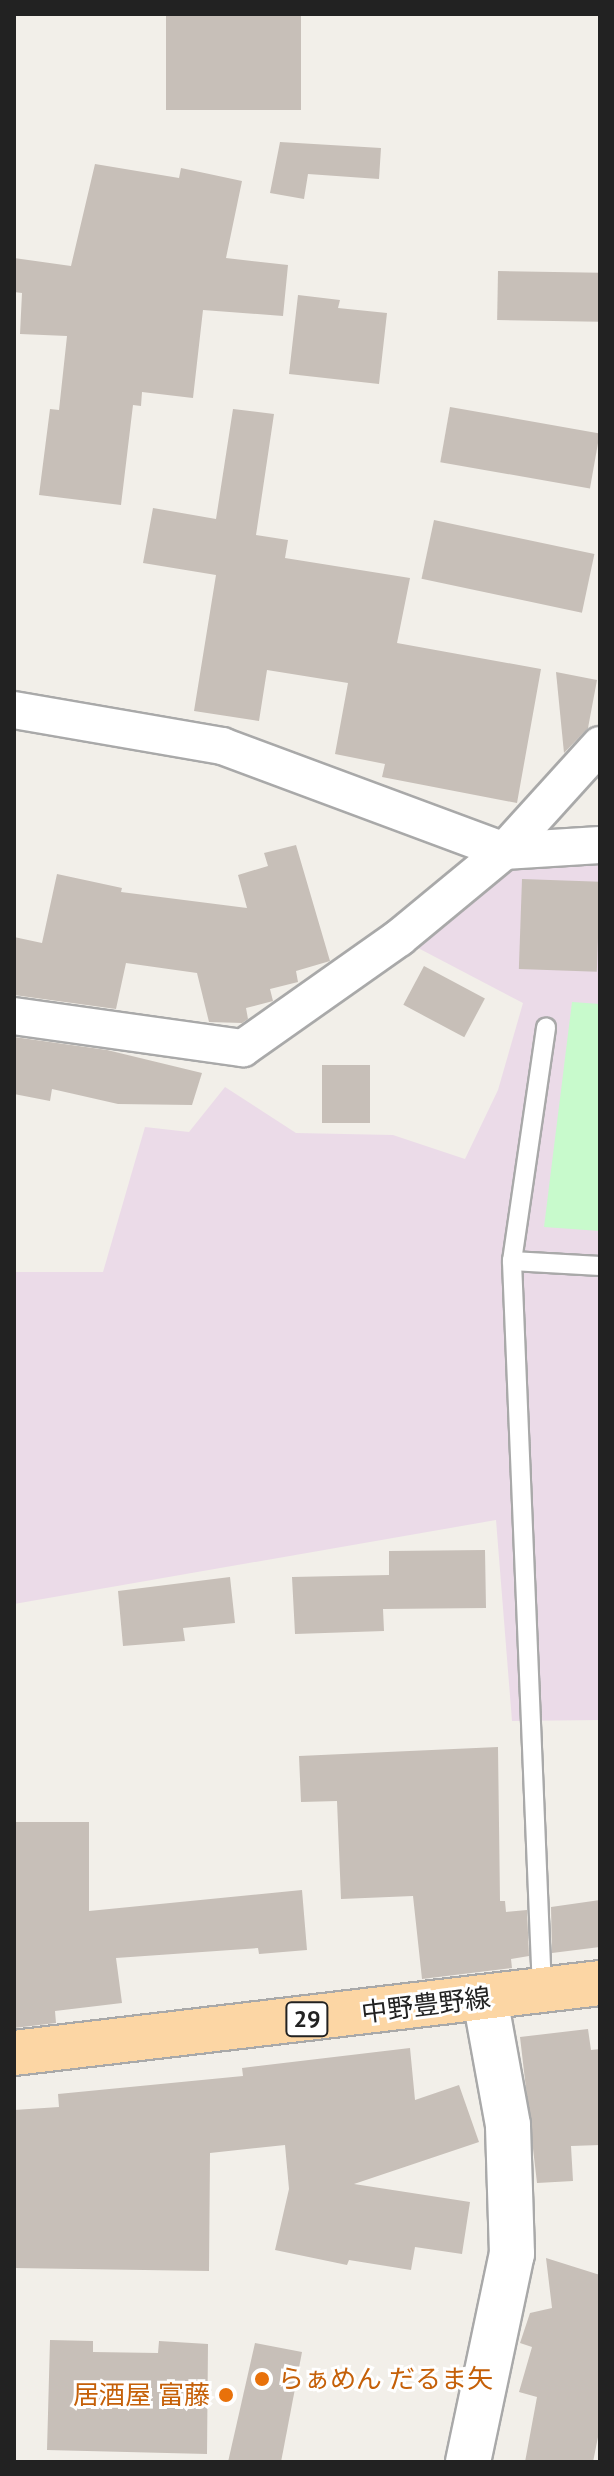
<!DOCTYPE html>
<meta charset="utf-8">
<style>
body{margin:0}
#map{position:relative;width:614px;height:2476px;overflow:hidden;background:#f2efe9;font-family:"PT Sans","Noto Sans JP",sans-serif}
div>[style]{position:absolute}
[style*='--x']{left:calc(var(--x)*1px);top:calc(var(--y)*1px);width:calc(var(--w)*1px);rotate:calc(var(--a)*1deg)}
.industrial>*{inset:0;background:#ebdbe8}
.park>*{inset:0;background:#c8facc}
.building>*{inset:0;background:#c7bfb8;transform-origin:0 0}
.roads{filter:drop-shadow(2px 0 #a9a9a9) drop-shadow(-2px 0 #a9a9a9) drop-shadow(0 2px #a9a9a9) drop-shadow(0 -2px #a9a9a9)}
.service>*{height:18px;margin:-9px;padding:0 9px;transform-origin:9px;border-radius:9px;background:#fff}
.minor>*{height:36px;margin:-18px;padding:0 18px;transform-origin:18px;border-radius:18px;background:#fff}
.tertiary>*{height:44px;margin:-22px;padding:0 22px;transform-origin:22px;border-radius:22px;background:#fff}
.primary>*{height:44px;margin:-22px;padding:0 22px;transform-origin:22px;border-radius:22px;background:#fcd6a4}
.dots>*{width:22px;height:22px;translate:-50% -50%;box-sizing:border-box;border:4px solid #fff;border-radius:50%}
span{translate:-50% -50%;white-space:nowrap;text-align:center;line-height:1.15;-webkit-text-stroke:6px #fff;paint-order:stroke}
.shield-label span{padding:2px 6px;background:#fff;border:2px solid;border-radius:6px;-webkit-text-stroke-width:0}
.shield-label{font-size:24px;color:#222;font-weight:700}
.street-label{font-size:26px;color:#222}
.food-label{font-size:26px;color:#c56008}
.left{translate:0 -50%;text-align:left}
.right{translate:-100% -50%;text-align:right}
.frame{position:absolute;inset:0;border:16px solid #222;pointer-events:none}
</style>
<div id="map">
<div class="industrial">
<div style="clip-path:polygon(600px 845px,600px 1720px,512px 1721px,496px 1520px,14px 1604px,14px 1272px,103px 1272px,145px 1127px,189px 1132px,225px 1087px,296px 1133px,393px 1135px,465px 1159px,498px 1090px,523px 1003px,399px 938px,504px 851px)"></div>
</div>
<div class="park">
<div style="clip-path:polygon(572px 1002px,600px 1004px,600px 1231px,544px 1227px)"></div>
</div>
<div class="building">
<div style="left:166px;top:14px;width:135px;height:96px"></div>
<div style="clip-path:polygon(280px 142px,381px 148px,379px 179px,308px 174px,304px 199px,270px 193px)"></div>
<div style="clip-path:polygon(95px 164px,179px 178px,181px 168px,242px 181px,226px 258px,288px 265px,283px 316px,203px 310px,193px 398px,142px 392px,141px 406px,133px 405px,121px 505px,39px 495px,50px 409px,59px 410px,67px 336px,20px 334px,22px 293px,14px 292px,14px 258px,71px 266px)"></div>
<div style="left:498px;top:271px;width:102px;height:49px;rotate:1deg"></div>
<div style="clip-path:polygon(298px 295px,340px 300px,338px 308px,387px 313px,379px 384px,289px 374px)"></div>
<div style="left:450px;top:407px;width:152px;height:56px;rotate:10deg"></div>
<div style="clip-path:polygon(233px 409px,274px 414px,256px 535px,288px 540px,285px 558px,410px 578px,397px 643px,541px 669px,517px 803px,382px 777px,385px 764px,335px 754px,348px 683px,267px 670px,259px 721px,194px 711px,216px 575px,143px 563px,153px 508px,216px 519px)"></div>
<div style="left:434px;top:520px;width:164px;height:60px;rotate:12deg"></div>
<div style="clip-path:polygon(556px 672px,597px 680px,588px 728px,564px 753px)"></div>
<div style="clip-path:polygon(296px 845px,330px 961px,296px 971px,298px 982px,270px 989px,273px 1001px,246px 1008px,248px 1019px,242px 1023px,209px 1022px,197px 973px,126px 963px,116px 1009px,14px 995px,14px 937px,42px 943px,57px 874px,122px 888px,121px 892px,247px 908px,238px 875px,268px 866px,264px 853px)"></div>
<div style="left:522px;top:879px;width:78px;height:90px;rotate:2deg"></div>
<div style="left:424px;top:966px;width:69px;height:44px;rotate:28deg"></div>
<div style="clip-path:polygon(14px 1037px,107px 1050px,202px 1073px,192px 1105px,118px 1104px,52px 1089px,50px 1101px,14px 1094px)"></div>
<div style="left:322px;top:1065px;width:48px;height:58px"></div>
<div style="clip-path:polygon(485px 1550px,486px 1608px,383px 1609px,384px 1631px,295px 1634px,292px 1577px,389px 1575px,389px 1551px)"></div>
<div style="clip-path:polygon(230px 1577px,235px 1623px,183px 1628px,185px 1641px,123px 1646px,118px 1591px)"></div>
<div style="clip-path:polygon(498px 1747px,500px 1901px,505px 1901px,506px 1912px,527px 1910px,529px 1956px,511px 1959px,512px 1968px,422px 1979px,413px 1896px,341px 1899px,337px 1801px,301px 1802px,299px 1756px)"></div>
<div style="clip-path:polygon(14px 1822px,89px 1822px,89px 1911px,302px 1890px,307px 1950px,259px 1954px,258px 1948px,116px 1958px,122px 2003px,55px 2011px,56px 2023px,14px 2028px)"></div>
<div style="clip-path:polygon(600px 1900px,600px 1947px,552px 1953px,551px 1907px)"></div>
<div style="clip-path:polygon(588px 2029px,591px 2050px,600px 2049px,600px 2145px,571px 2146px,573px 2181px,537px 2183px,520px 2037px)"></div>
<div style="clip-path:polygon(410px 2048px,415px 2100px,459px 2085px,479px 2142px,354px 2184px,470px 2202px,462px 2254px,415px 2247px,411px 2270px,349px 2260px,347px 2265px,275px 2250px,289px 2189px,285px 2145px,210px 2153px,209px 2271px,14px 2268px,14px 2110px,59px 2107px,58px 2094px,243px 2076px,242px 2068px)"></div>
<div style="clip-path:polygon(546px 2258px,600px 2275px,600px 2427px,593px 2462px,525px 2462px,537px 2397px,519px 2392px,532px 2347px,520px 2343px,530px 2313px,552px 2308px)"></div>
<div style="clip-path:polygon(50px 2340px,93px 2341px,93px 2352px,158px 2353px,159px 2341px,208px 2344px,207px 2454px,47px 2450px)"></div>
<div style="clip-path:polygon(255px 2343px,302px 2352px,281px 2462px,228px 2462px)"></div>
</div>
<div class="roads">
<div class="service">
<div style="--x:512;--y:1261;--w:88;--a:3.3"></div>
<div style="--x:542;--y:1990;--w:730;--a:-92.36"></div>
<div style="--x:512;--y:1261;--w:236;--a:-81.7"></div>
</div>
<div class="minor">
<div style="--x:14;--y:710;--w:211;--a:9.8"></div>
<div style="--x:222;--y:746;--w:301;--a:20.4"></div>
<div style="--x:504;--y:851;--w:96;--a:-3.6"></div>
<div style="--x:14;--y:1016;--w:231;--a:8"></div>
<div style="--x:243;--y:1048;--w:191;--a:-35.2"></div>
<div style="--x:399;--y:938;--w:136;--a:-39.6"></div>
<div style="--x:504;--y:851;--w:143;--a:-47.8"></div>
</div>
<div class="tertiary">
<div style="--x:468;--y:2462;--w:213;--a:-78.1"></div>
<div style="--x:512;--y:2254;--w:129;--a:-91.8"></div>
<div style="--x:508;--y:2125;--w:129;--a:-100.3"></div>
</div>
<div class="primary">
<div style="--x:14;--y:2053;--w:590;--a:-6.81"></div>
</div>
</div>
<div class="dots">
<div style="left:262px;top:2379px;background:#e8710a"></div>
<div style="left:226px;top:2395px;background:#e8710a"></div>
</div>
<div class="shield-label">
<span style="left:307px;top:2019px">29</span>
</div>
<div class="street-label">
<span style="left:426px;top:2005px;rotate:-7deg">中野豊野線</span>
</div>
<div class="food-label">
<span class="left" style="left:278px;top:2379px">らぁめん だるま矢</span>
<span class="right" style="left:210px;top:2395px">居酒屋 富藤</span>
</div>
<div class="frame"></div>
</div>
